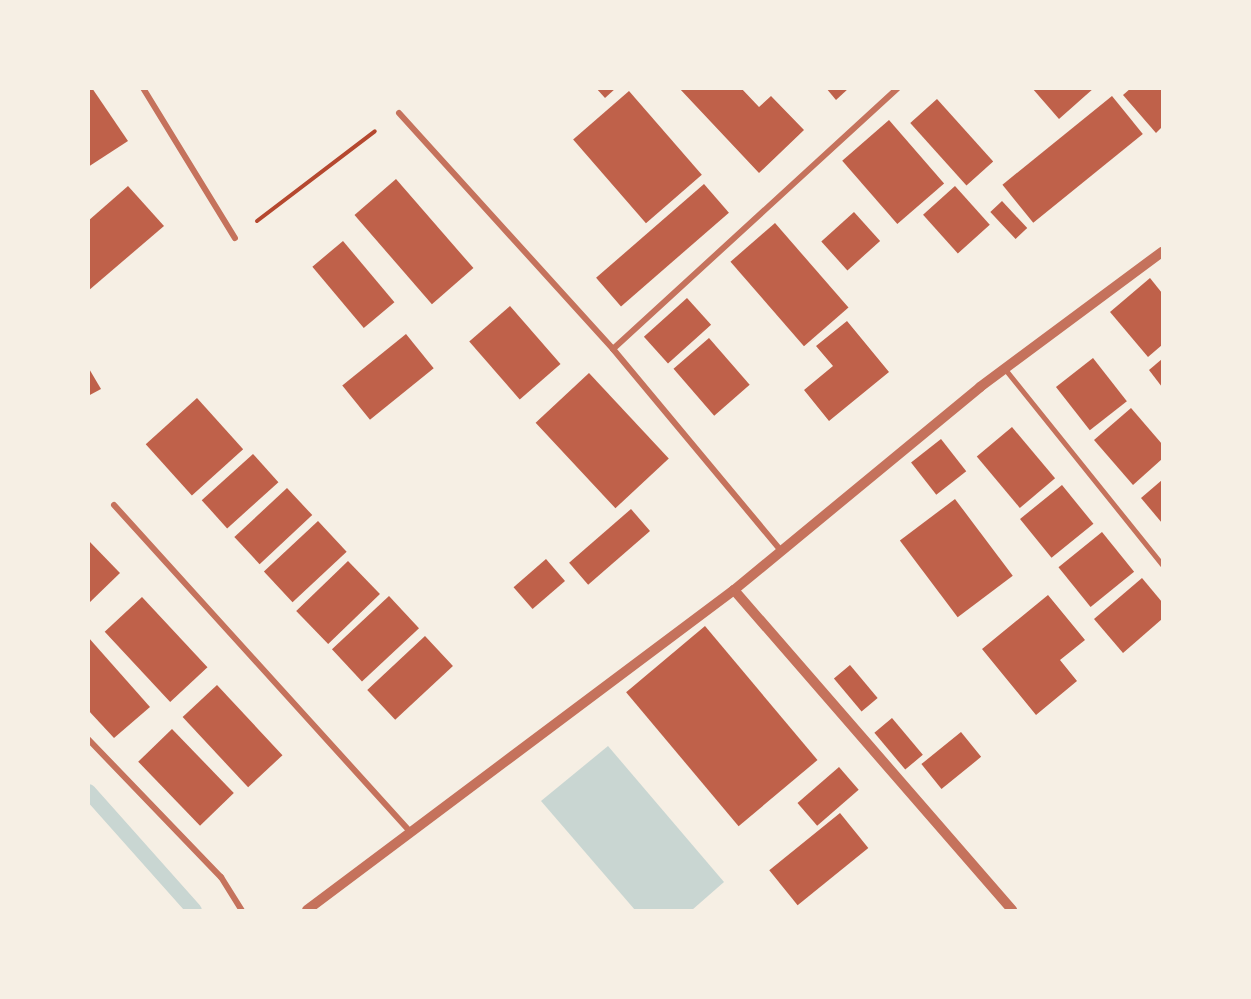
<!DOCTYPE html>
<style>
body{margin:0}
#map{position:relative;width:1251px;height:999px;overflow:hidden;background:#f6efe4;font-family:Manrope,sans-serif}
div>[style]{position:absolute}
[style*='--x']{left:calc(var(--x)*1px);top:calc(var(--y)*1px);width:calc(var(--w)*1px);rotate:calc(var(--a)*1deg)}
.water>*{inset:0;background:#c9d6d2}
.stream>*{height:15px;margin:-7.5px;padding:0 7.5px;transform-origin:7.5px;border-radius:7.5px;background:#c9d6d2}
.building>*{inset:0;background:#bf614a;transform-origin:0 0}
.path>*{height:4px;margin:-2px;padding:0 2px;transform-origin:2px;border-radius:2px;background:#b5482f}
.service>*{height:4.5px;margin:-2.25px;padding:0 2.25px;transform-origin:2.25px;border-radius:2.25px;background:#c5725c}
.minor>*{height:6px;margin:-3px;padding:0 3px;transform-origin:3px;border-radius:3px;background:#c5725c}
.tertiary>*{height:10px;margin:-5px;padding:0 5px;transform-origin:5px;border-radius:5px;background:#c5725c}
span{translate:-50% -50%;white-space:nowrap;text-align:center;line-height:1.15;-webkit-text-stroke:6px #f6efe4;paint-order:stroke}
.frame{position:absolute;inset:0;border:90px solid #f6efe4;pointer-events:none}
</style>
<div id="map">
<div class="water">
<div style="clip-path:polygon(608px 746px,724px 882px,692px 910px,635px 910px,541px 801px)"></div>
</div>
<div class="stream">
<div style="--x:88;--y:791;--w:159;--a:48.3"></div>
</div>
<div class="building">
<div style="clip-path:polygon(88px 88px,92px 88px,128px 141px,88px 167px)"></div>
<div style="clip-path:polygon(596px 88px,616px 88px,605px 98px)"></div>
<div style="clip-path:polygon(679px 88px,741px 88px,759px 107px,771px 96px,804px 130px,759px 173px)"></div>
<div style="clip-path:polygon(826px 88px,849px 88px,836px 100px)"></div>
<div style="clip-path:polygon(1032px 88px,1094px 88px,1059px 119px)"></div>
<div style="clip-path:polygon(1131px 88px,1160px 88px,1162px 91px,1162px 127px,1156px 133px,1123px 95px)"></div>
<div style="left:629px;top:91px;width:111px;height:74px;rotate:49deg"></div>
<div style="left:1112px;top:96px;width:49px;height:141px;rotate:51deg"></div>
<div style="left:937px;top:99px;width:84px;height:36px;rotate:48deg"></div>
<div style="left:889px;top:120px;width:84px;height:62px;rotate:49deg"></div>
<div style="left:396px;top:179px;width:118px;height:55px;rotate:49deg"></div>
<div style="left:704px;top:184px;width:38px;height:143px;rotate:49deg"></div>
<div style="clip-path:polygon(128px 186px,164px 226px,88px 291px,88px 221px)"></div>
<div style="left:955px;top:186px;width:52px;height:43px;rotate:48deg"></div>
<div style="left:1002px;top:201px;width:37px;height:16px;rotate:47deg"></div>
<div style="left:854px;top:212px;width:39px;height:44px;rotate:48deg"></div>
<div style="left:775px;top:223px;width:112px;height:59px;rotate:49deg"></div>
<div style="left:343px;top:241px;width:80px;height:40px;rotate:50deg"></div>
<div style="clip-path:polygon(1150px 278px,1162px 293px,1162px 345px,1148px 357px,1110px 312px)"></div>
<div style="left:687px;top:298px;width:36px;height:58px;rotate:48deg"></div>
<div style="left:510px;top:306px;width:77px;height:54px;rotate:49deg"></div>
<div style="clip-path:polygon(847px 321px,889px 372px,829px 421px,804px 390px,833px 366px,816px 346px)"></div>
<div style="left:406px;top:334px;width:44px;height:82px;rotate:51deg"></div>
<div style="left:709px;top:338px;width:62px;height:47px;rotate:49deg"></div>
<div style="left:1093px;top:358px;width:55px;height:47px;rotate:52deg"></div>
<div style="clip-path:polygon(1162px 359px,1162px 387px,1149px 370px)"></div>
<div style="clip-path:polygon(88px 367px,101px 389px,88px 396px)"></div>
<div style="left:589px;top:373px;width:117px;height:73px;rotate:47deg"></div>
<div style="left:197px;top:398px;width:69px;height:69px;rotate:48deg"></div>
<div style="clip-path:polygon(1131px 408px,1162px 444px,1162px 459px,1133px 485px,1094px 440px)"></div>
<div style="left:1012px;top:427px;width:67px;height:46px;rotate:50deg"></div>
<div style="left:941px;top:439px;width:41px;height:38px;rotate:52deg"></div>
<div style="left:253px;top:454px;width:38px;height:69px;rotate:48deg"></div>
<div style="clip-path:polygon(1162px 480px,1162px 523px,1141px 498px)"></div>
<div style="left:1062px;top:485px;width:50px;height:54px;rotate:51deg"></div>
<div style="left:287px;top:488px;width:37px;height:72px;rotate:47deg"></div>
<div style="left:955px;top:499px;width:96px;height:69px;rotate:53deg"></div>
<div style="left:631px;top:509px;width:29px;height:82px;rotate:49deg"></div>
<div style="left:318px;top:521px;width:42px;height:74px;rotate:47deg"></div>
<div style="left:1102px;top:532px;width:51px;height:56px;rotate:51deg"></div>
<div style="clip-path:polygon(88px 540px,120px 573px,88px 604px)"></div>
<div style="left:546px;top:559px;width:29px;height:43px;rotate:49deg"></div>
<div style="left:348px;top:561px;width:46px;height:72px;rotate:46deg"></div>
<div style="clip-path:polygon(1142px 578px,1162px 602px,1162px 619px,1123px 653px,1094px 619px)"></div>
<div style="clip-path:polygon(1048px 595px,1085px 640px,1060px 660px,1077px 681px,1036px 715px,982px 649px)"></div>
<div style="left:389px;top:596px;width:44px;height:78px;rotate:47deg"></div>
<div style="left:142px;top:597px;width:96px;height:51px;rotate:47deg"></div>
<div style="left:705px;top:626px;width:175px;height:103px;rotate:50deg"></div>
<div style="left:425px;top:636px;width:41px;height:79px;rotate:47deg"></div>
<div style="clip-path:polygon(88px 637px,150px 707px,114px 738px,88px 710px)"></div>
<div style="left:850px;top:665px;width:43px;height:21px;rotate:50deg"></div>
<div style="left:217px;top:685px;width:96px;height:47px;rotate:47deg"></div>
<div style="left:892px;top:718px;width:48px;height:23px;rotate:50deg"></div>
<div style="left:172px;top:729px;width:89px;height:47px;rotate:46deg"></div>
<div style="left:961px;top:732px;width:32px;height:51px;rotate:51deg"></div>
<div style="left:839px;top:767px;width:30px;height:55px;rotate:49deg"></div>
<div style="left:840px;top:813px;width:45px;height:91px;rotate:51deg"></div>
</div>
<div class="path">
<div style="--x:257;--y:221;--w:148;--a:-37.3"></div>
</div>
<div class="service">
<div style="--x:1006;--y:370;--w:249;--a:51.2"></div>
</div>
<div class="minor">
<div style="--x:143;--y:88;--w:176;--a:58.5"></div>
<div style="--x:399;--y:113;--w:319;--a:47.8"></div>
<div style="--x:613;--y:349;--w:264;--a:50.2"></div>
<div style="--x:613;--y:349;--w:386;--a:-42.5"></div>
<div style="--x:114;--y:505;--w:442;--a:47.8"></div>
<div style="--x:88;--y:739;--w:192;--a:46.1"></div>
<div style="--x:221;--y:877;--w:39;--a:58"></div>
</div>
<div class="tertiary">
<div style="--x:734;--y:590;--w:424;--a:49"></div>
<div style="--x:307;--y:910;--w:534;--a:-36.85"></div>
<div style="--x:734;--y:590;--w:319;--a:-39.5"></div>
<div style="--x:980;--y:387;--w:227;--a:-36.6"></div>
</div>
<div class="frame"></div>
</div>
